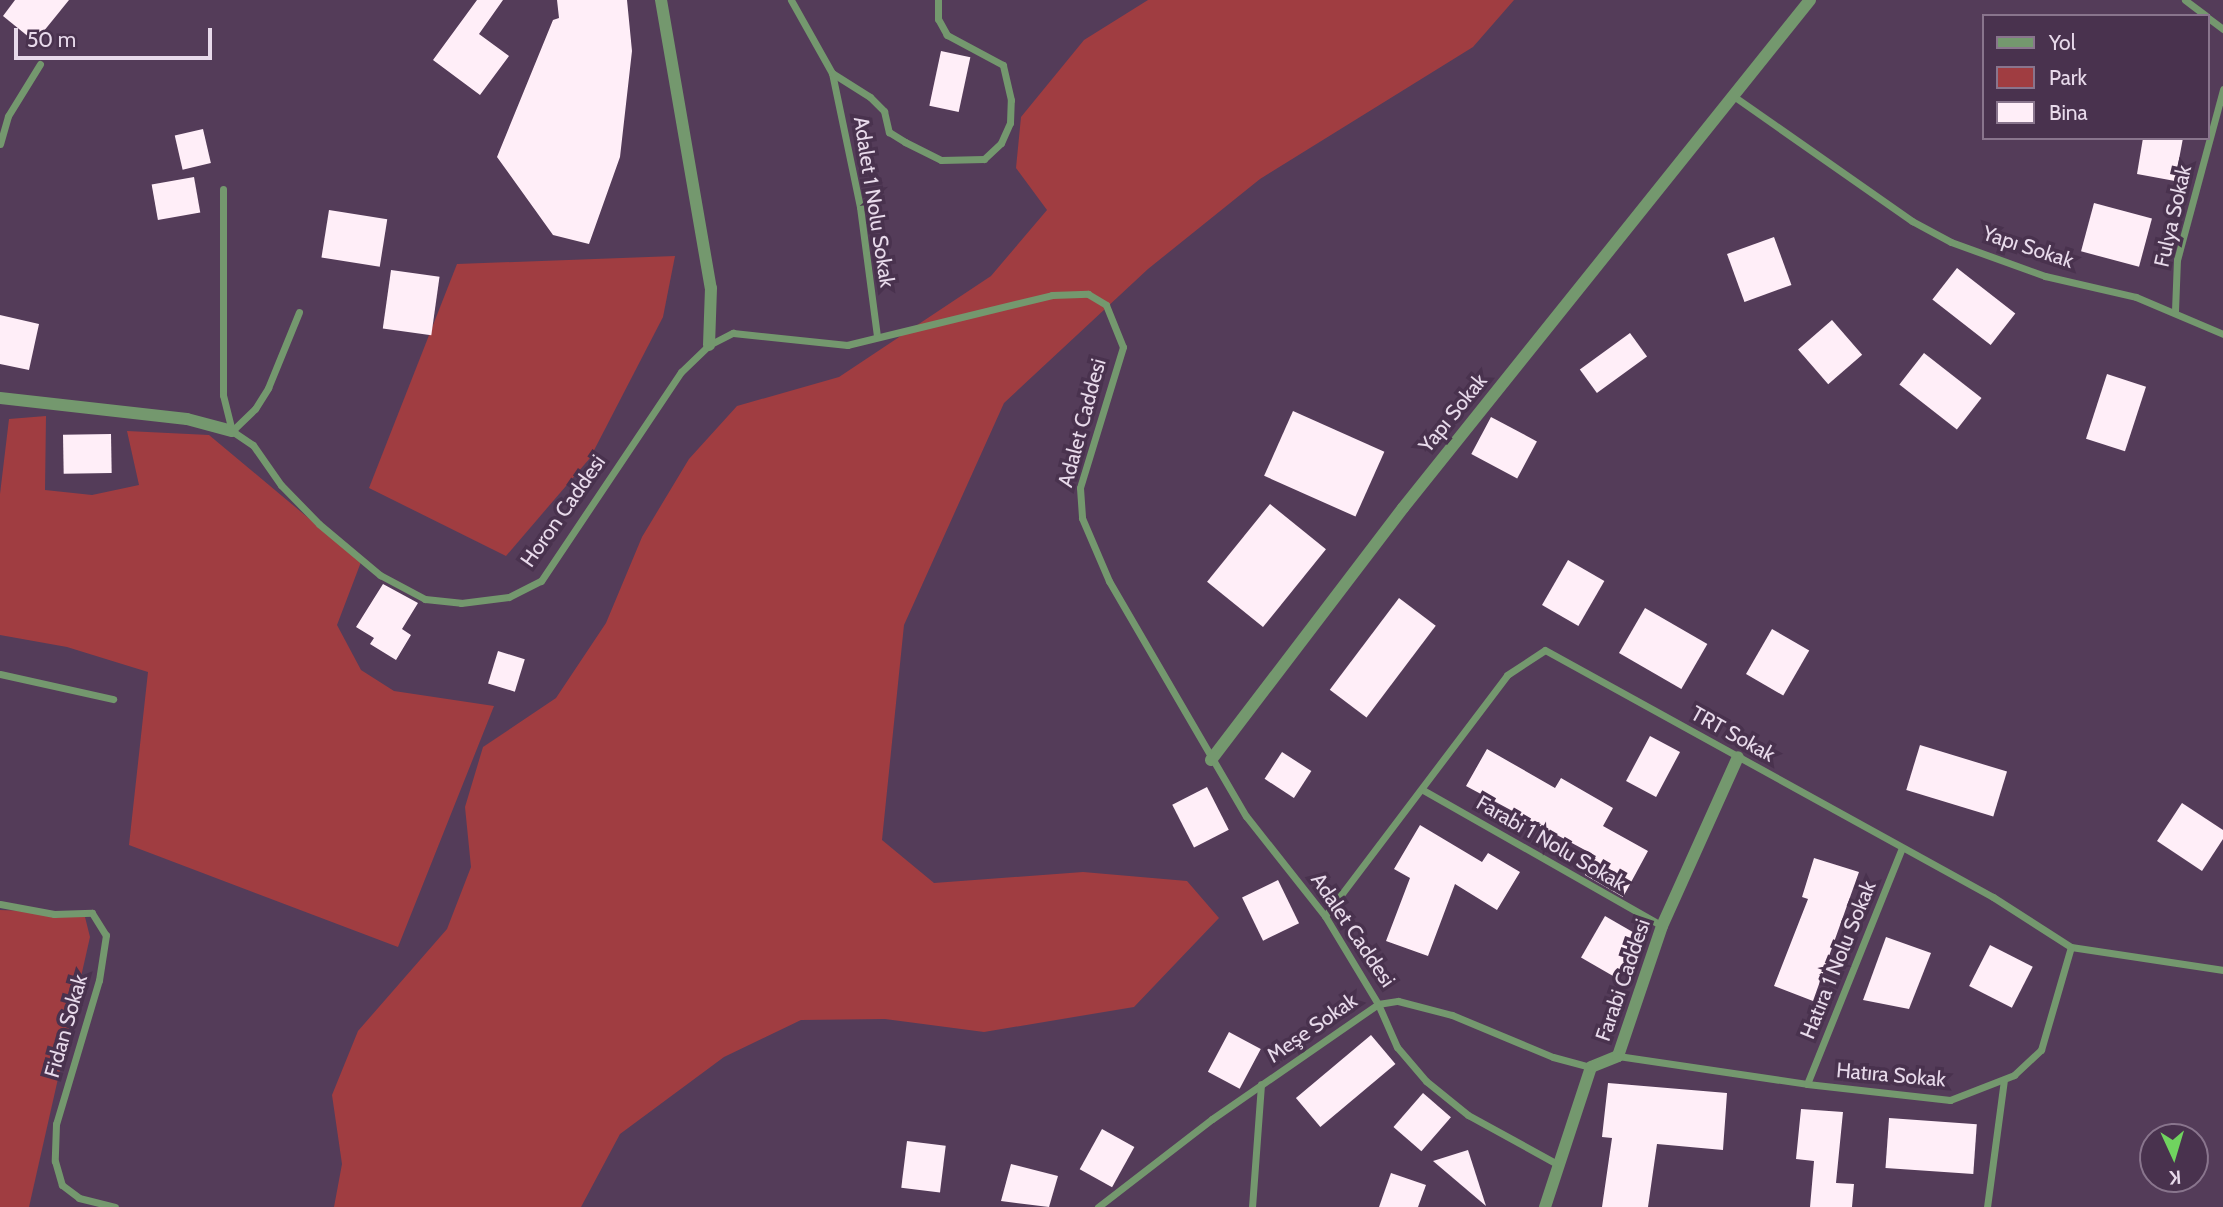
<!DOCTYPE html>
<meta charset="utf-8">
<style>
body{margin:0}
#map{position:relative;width:2223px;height:1207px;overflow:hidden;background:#543c59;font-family:Cabin,sans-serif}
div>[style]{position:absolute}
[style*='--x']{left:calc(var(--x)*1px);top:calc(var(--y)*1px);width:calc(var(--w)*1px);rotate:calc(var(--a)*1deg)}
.green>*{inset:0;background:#a03d41}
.building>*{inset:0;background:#ffeef8;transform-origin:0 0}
.minor>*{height:7px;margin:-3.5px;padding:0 3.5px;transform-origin:3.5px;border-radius:3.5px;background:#74986e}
.tertiary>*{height:12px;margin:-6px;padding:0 6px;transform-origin:6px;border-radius:6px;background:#74986e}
span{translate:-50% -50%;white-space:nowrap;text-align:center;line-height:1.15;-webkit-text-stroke:7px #49324e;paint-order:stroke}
.street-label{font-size:21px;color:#e8daeb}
.legend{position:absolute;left:1982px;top:14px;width:228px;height:126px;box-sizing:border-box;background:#49324e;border:2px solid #89758d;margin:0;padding:9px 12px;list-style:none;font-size:21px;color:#e8daeb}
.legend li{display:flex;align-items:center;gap:14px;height:35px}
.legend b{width:35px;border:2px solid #89758d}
.north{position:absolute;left:2139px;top:1123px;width:70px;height:70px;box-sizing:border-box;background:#49324e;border:2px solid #89758d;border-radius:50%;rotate:176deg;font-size:19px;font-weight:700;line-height:28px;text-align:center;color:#e8daeb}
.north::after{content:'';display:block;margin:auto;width:24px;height:32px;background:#70d35f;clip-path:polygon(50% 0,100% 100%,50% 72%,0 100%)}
.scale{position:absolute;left:14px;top:28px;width:198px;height:32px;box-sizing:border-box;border:4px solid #e8daeb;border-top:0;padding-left:9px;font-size:21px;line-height:24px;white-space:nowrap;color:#e8daeb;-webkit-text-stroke:5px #49324e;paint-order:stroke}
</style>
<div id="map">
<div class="green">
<div style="clip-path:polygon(1148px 0,1514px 0,1473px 47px,1260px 179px,1148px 269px,1004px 403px,904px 625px,882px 840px,934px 883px,1083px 872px,1187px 881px,1219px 918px,1134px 1007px,984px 1032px,885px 1019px,801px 1020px,724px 1057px,620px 1134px,581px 1207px,334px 1207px,342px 1164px,332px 1095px,358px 1031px,447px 929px,471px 867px,465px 807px,483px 747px,556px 698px,606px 623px,642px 537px,689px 459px,737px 406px,839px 377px,991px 276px,1047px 210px,1016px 168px,1021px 117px,1084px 40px)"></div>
<div style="clip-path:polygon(675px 256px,663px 317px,590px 458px,506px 556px,369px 488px,457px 264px)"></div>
<div style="clip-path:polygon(46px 416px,45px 490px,92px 495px,139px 485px,127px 431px,209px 435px,361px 562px,337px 625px,361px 670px,394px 691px,494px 706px,398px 947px,129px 845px,148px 672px,67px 647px,0 635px,0 494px,9px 419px)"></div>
<div style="clip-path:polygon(0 910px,84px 913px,90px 937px,29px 1207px,0 1207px)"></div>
</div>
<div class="building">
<div style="clip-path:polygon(15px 0,69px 0,35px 42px,3px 16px)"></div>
<div style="clip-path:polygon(477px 0,503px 0,479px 34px,509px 56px,480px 95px,433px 60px)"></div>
<div style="clip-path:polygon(557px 0,627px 0,632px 51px,620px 157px,589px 244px,553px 235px,497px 157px,553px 20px,559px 18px)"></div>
<div style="left:941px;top:51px;width:30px;height:56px;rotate:12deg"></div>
<div style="left:203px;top:129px;width:35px;height:29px;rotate:77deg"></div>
<div style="clip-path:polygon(2143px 138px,2183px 138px,2175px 181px,2137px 174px)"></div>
<div style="left:194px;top:177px;width:36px;height:43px;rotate:80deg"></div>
<div style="left:2094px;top:203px;width:60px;height:50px;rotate:15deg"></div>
<div style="left:329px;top:210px;width:59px;height:48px;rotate:9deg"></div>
<div style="left:1774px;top:237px;width:51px;height:50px;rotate:70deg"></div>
<div style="left:1957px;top:268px;width:74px;height:40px;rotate:38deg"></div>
<div style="left:391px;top:270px;width:49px;height:59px;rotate:8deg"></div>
<div style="clip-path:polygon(0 315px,39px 324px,29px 370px,0 364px)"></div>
<div style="left:1832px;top:320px;width:46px;height:45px;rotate:49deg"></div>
<div style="left:1630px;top:333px;width:29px;height:62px;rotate:54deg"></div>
<div style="left:1924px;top:353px;width:73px;height:40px;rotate:38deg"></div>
<div style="left:2107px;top:374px;width:41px;height:68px;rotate:18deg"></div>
<div style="left:1293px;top:411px;width:100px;height:71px;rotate:24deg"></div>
<div style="left:1491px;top:417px;width:52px;height:42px;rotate:28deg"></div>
<div style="left:111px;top:434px;width:39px;height:48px;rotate:89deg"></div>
<div style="left:1270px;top:504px;width:72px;height:100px;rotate:39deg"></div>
<div style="left:1568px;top:560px;width:42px;height:52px;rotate:30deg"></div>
<div style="clip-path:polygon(383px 584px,418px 603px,402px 629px,411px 635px,396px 660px,370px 644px,374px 638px,356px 627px)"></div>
<div style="left:1399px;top:598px;width:46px;height:115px;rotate:37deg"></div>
<div style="left:1645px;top:608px;width:72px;height:52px;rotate:30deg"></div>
<div style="left:1772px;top:629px;width:43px;height:52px;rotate:30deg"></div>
<div style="left:498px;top:651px;width:28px;height:34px;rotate:17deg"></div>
<div style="left:1650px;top:736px;width:34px;height:51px;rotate:28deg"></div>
<div style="left:1920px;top:745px;width:91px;height:47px;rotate:17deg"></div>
<div style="clip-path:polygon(1487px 749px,1555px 788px,1561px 778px,1613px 808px,1603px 826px,1648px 851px,1623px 897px,1585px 875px,1596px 856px,1466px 786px)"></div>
<div style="left:1282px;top:752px;width:35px;height:32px;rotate:33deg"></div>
<div style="left:1207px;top:787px;width:48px;height:39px;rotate:63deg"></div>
<div style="clip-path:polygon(2182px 803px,2223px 830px,2223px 839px,2202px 871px,2157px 841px)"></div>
<div style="clip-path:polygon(1420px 825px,1482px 862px,1488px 853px,1520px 872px,1497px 910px,1455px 884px,1428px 956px,1386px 941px,1410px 878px,1394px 869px)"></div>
<div style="clip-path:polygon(1814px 858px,1859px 872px,1813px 1001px,1774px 986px,1808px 899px,1802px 897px)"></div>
<div style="left:1278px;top:880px;width:48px;height:40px;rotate:64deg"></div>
<div style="left:1605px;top:916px;width:40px;height:48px;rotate:30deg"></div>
<div style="clip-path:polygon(1886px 937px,1931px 953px,1909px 1009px,1863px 1000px)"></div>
<div style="left:1990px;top:945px;width:48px;height:46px;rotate:27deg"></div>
<div style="left:1229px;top:1032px;width:36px;height:45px;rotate:28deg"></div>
<div style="left:1371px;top:1035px;width:38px;height:98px;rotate:50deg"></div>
<div style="clip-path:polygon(1608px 1083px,1727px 1093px,1723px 1150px,1657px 1144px,1648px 1207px,1602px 1207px,1612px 1138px,1602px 1137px)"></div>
<div style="left:1423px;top:1093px;width:37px;height:45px;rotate:41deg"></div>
<div style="clip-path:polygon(1801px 1109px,1843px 1112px,1836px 1183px,1854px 1184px,1852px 1207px,1810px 1207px,1814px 1161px,1796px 1159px)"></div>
<div style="left:1889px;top:1118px;width:88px;height:50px;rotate:4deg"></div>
<div style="left:1102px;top:1129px;width:37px;height:46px;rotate:29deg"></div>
<div style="left:907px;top:1141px;width:39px;height:47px;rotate:7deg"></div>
<div style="clip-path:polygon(1468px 1150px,1486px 1206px,1433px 1161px)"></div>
<div style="clip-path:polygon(1011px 1164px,1058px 1176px,1049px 1207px,1001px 1201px)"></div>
<div style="clip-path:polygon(1391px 1173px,1426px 1185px,1418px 1207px,1379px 1207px)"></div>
</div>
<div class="minor">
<div style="--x:791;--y:0;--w:84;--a:60.7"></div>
<div style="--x:832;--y:73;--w:137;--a:78.2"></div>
<div style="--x:860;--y:207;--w:131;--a:82.5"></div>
<div style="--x:2185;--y:0;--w:26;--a:37"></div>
<div style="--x:2207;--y:17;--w:20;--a:37"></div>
<div style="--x:832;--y:73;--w:45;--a:32.3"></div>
<div style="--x:870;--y:97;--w:20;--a:45"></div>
<div style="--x:884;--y:111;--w:22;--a:77"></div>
<div style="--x:889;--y:132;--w:19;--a:32"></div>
<div style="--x:905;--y:142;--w:40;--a:26.6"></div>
<div style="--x:941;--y:160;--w:43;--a:-1.3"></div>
<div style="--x:984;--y:159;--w:23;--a:-43"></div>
<div style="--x:1001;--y:143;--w:22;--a:-66"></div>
<div style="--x:1010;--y:123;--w:23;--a:-88"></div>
<div style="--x:1011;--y:100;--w:36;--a:-103"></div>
<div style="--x:1003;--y:65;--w:64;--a:-151.8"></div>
<div style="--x:947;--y:35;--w:18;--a:-119"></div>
<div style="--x:938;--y:19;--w:19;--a:-90"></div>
<div style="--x:1732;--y:95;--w:220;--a:35"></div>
<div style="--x:1912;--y:221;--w:44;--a:28.3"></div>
<div style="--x:1951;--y:242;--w:100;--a:19.9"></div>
<div style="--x:2045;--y:276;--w:93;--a:13"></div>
<div style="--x:2136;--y:297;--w:95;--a:23"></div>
<div style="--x:0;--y:144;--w:29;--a:-74"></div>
<div style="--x:8;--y:116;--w:61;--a:-58.4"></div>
<div style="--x:223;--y:189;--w:206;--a:90"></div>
<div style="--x:223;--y:395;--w:37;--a:76"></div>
<div style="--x:2175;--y:311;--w:51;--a:-87.8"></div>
<div style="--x:2177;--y:260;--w:177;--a:-74.9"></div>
<div style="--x:232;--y:431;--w:25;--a:34"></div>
<div style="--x:253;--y:445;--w:49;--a:55"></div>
<div style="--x:281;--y:485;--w:54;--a:45.7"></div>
<div style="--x:319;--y:524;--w:80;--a:39.9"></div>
<div style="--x:380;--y:575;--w:51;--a:28.1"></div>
<div style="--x:425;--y:599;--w:36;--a:6"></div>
<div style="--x:461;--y:603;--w:48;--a:-7.1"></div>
<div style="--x:509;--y:597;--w:36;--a:-27"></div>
<div style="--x:541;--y:581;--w:252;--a:-56.2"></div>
<div style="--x:681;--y:372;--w:39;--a:-44"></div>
<div style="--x:709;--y:345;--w:27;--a:-27"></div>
<div style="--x:733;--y:333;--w:115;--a:6"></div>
<div style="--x:847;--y:345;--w:211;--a:-13.7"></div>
<div style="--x:1052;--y:295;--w:36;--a:-2"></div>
<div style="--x:1088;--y:294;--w:21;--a:31"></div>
<div style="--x:1106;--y:305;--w:45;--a:68"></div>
<div style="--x:1123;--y:347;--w:147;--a:107"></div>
<div style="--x:1080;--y:488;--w:30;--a:86"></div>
<div style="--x:1082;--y:518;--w:69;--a:66.8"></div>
<div style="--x:1109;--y:581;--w:272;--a:59.8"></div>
<div style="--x:1246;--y:816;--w:127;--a:51.7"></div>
<div style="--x:1325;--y:916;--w:103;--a:58.9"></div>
<div style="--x:1378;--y:1004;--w:20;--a:-9"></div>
<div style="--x:1398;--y:1001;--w:56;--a:14.5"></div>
<div style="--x:1452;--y:1015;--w:109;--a:22.6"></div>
<div style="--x:1553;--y:1057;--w:39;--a:15"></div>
<div style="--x:232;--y:431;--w:32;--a:-44"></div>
<div style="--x:255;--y:409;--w:25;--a:-58"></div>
<div style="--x:268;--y:388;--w:82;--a:-67.8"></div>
<div style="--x:0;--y:674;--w:116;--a:12.5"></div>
<div style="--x:1423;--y:790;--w:275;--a:29.6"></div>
<div style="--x:0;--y:904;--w:55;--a:10.5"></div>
<div style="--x:54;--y:914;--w:38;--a:-2"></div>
<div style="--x:92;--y:913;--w:26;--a:58"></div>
<div style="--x:106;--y:935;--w:46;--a:98.8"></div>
<div style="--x:99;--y:980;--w:150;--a:106.6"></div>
<div style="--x:56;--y:1124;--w:37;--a:92"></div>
<div style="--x:55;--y:1161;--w:25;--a:74"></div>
<div style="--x:62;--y:1185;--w:21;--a:37"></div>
<div style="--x:79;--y:1198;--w:37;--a:14"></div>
<div style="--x:1325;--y:916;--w:302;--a:-52.9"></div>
<div style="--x:1507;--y:675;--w:45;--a:-33.3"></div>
<div style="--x:1545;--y:650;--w:512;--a:28.87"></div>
<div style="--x:1993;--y:897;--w:93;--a:32.7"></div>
<div style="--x:2071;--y:947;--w:154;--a:8.6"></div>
<div style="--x:1618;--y:1056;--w:191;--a:8.4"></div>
<div style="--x:1807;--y:1084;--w:144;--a:6.4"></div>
<div style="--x:1950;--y:1100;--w:69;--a:-21.3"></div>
<div style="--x:2014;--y:1075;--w:37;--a:-43"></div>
<div style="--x:2041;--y:1050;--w:107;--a:-73.8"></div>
<div style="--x:1807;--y:1084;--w:254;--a:-68.1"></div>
<div style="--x:1098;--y:1207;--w:144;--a:-37.7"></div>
<div style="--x:1212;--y:1119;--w:202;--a:-34.7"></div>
<div style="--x:1378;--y:1004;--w:47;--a:66.2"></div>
<div style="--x:1397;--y:1047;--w:45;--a:49.5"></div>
<div style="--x:1426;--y:1081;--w:54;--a:39"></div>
<div style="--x:1468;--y:1115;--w:104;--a:28.8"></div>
<div style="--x:1252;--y:1207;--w:123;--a:-85.8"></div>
<div style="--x:1987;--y:1207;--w:128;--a:-82.4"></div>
</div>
<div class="tertiary">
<div style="--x:661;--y:0;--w:292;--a:80.2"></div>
<div style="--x:711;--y:288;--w:57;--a:92"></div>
<div style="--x:0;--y:398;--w:188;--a:6.4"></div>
<div style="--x:187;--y:419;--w:47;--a:14.9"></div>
<div style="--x:1211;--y:760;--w:317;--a:-52.7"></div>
<div style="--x:1403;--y:508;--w:651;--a:-51.3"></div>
<div style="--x:1545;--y:1207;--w:147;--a:-71.8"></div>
<div style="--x:1591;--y:1067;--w:29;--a:-22"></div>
<div style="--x:1618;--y:1056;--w:137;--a:-71.3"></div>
<div style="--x:1662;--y:926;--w:185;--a:-65.8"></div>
</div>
<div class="street-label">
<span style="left:874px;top:202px;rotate:81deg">Adalet 1 Nolu Sokak</span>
<span style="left:2173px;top:216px;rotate:-77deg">Fulya Sokak</span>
<span style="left:2028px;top:247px;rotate:18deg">Yapı Sokak</span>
<span style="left:1453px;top:413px;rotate:-51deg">Yapı Sokak</span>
<span style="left:1082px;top:423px;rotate:-75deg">Adalet Caddesi</span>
<span style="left:563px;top:511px;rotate:-55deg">Horon Caddesi</span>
<span style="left:1733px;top:734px;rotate:29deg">TRT Sokak</span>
<span style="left:1551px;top:843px;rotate:30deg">Farabi 1 Nolu Sokak</span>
<span style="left:1353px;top:930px;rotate:56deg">Adalet Caddesi</span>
<span style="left:1838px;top:960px;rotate:-68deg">Hatıra 1 Nolu Sokak</span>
<span style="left:1623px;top:980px;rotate:-71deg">Farabi Caddesi</span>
<span style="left:66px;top:1026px;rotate:-74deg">Fidan Sokak</span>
<span style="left:1312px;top:1028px;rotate:-35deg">Meşe Sokak</span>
<span style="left:1891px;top:1075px;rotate:5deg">Hatıra Sokak</span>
</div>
<ul class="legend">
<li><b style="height:9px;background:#74986e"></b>Yol</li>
<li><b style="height:19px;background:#a03d41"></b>Park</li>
<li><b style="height:19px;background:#ffeef8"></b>Bina</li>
</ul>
<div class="north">K</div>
<div class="scale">50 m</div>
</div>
